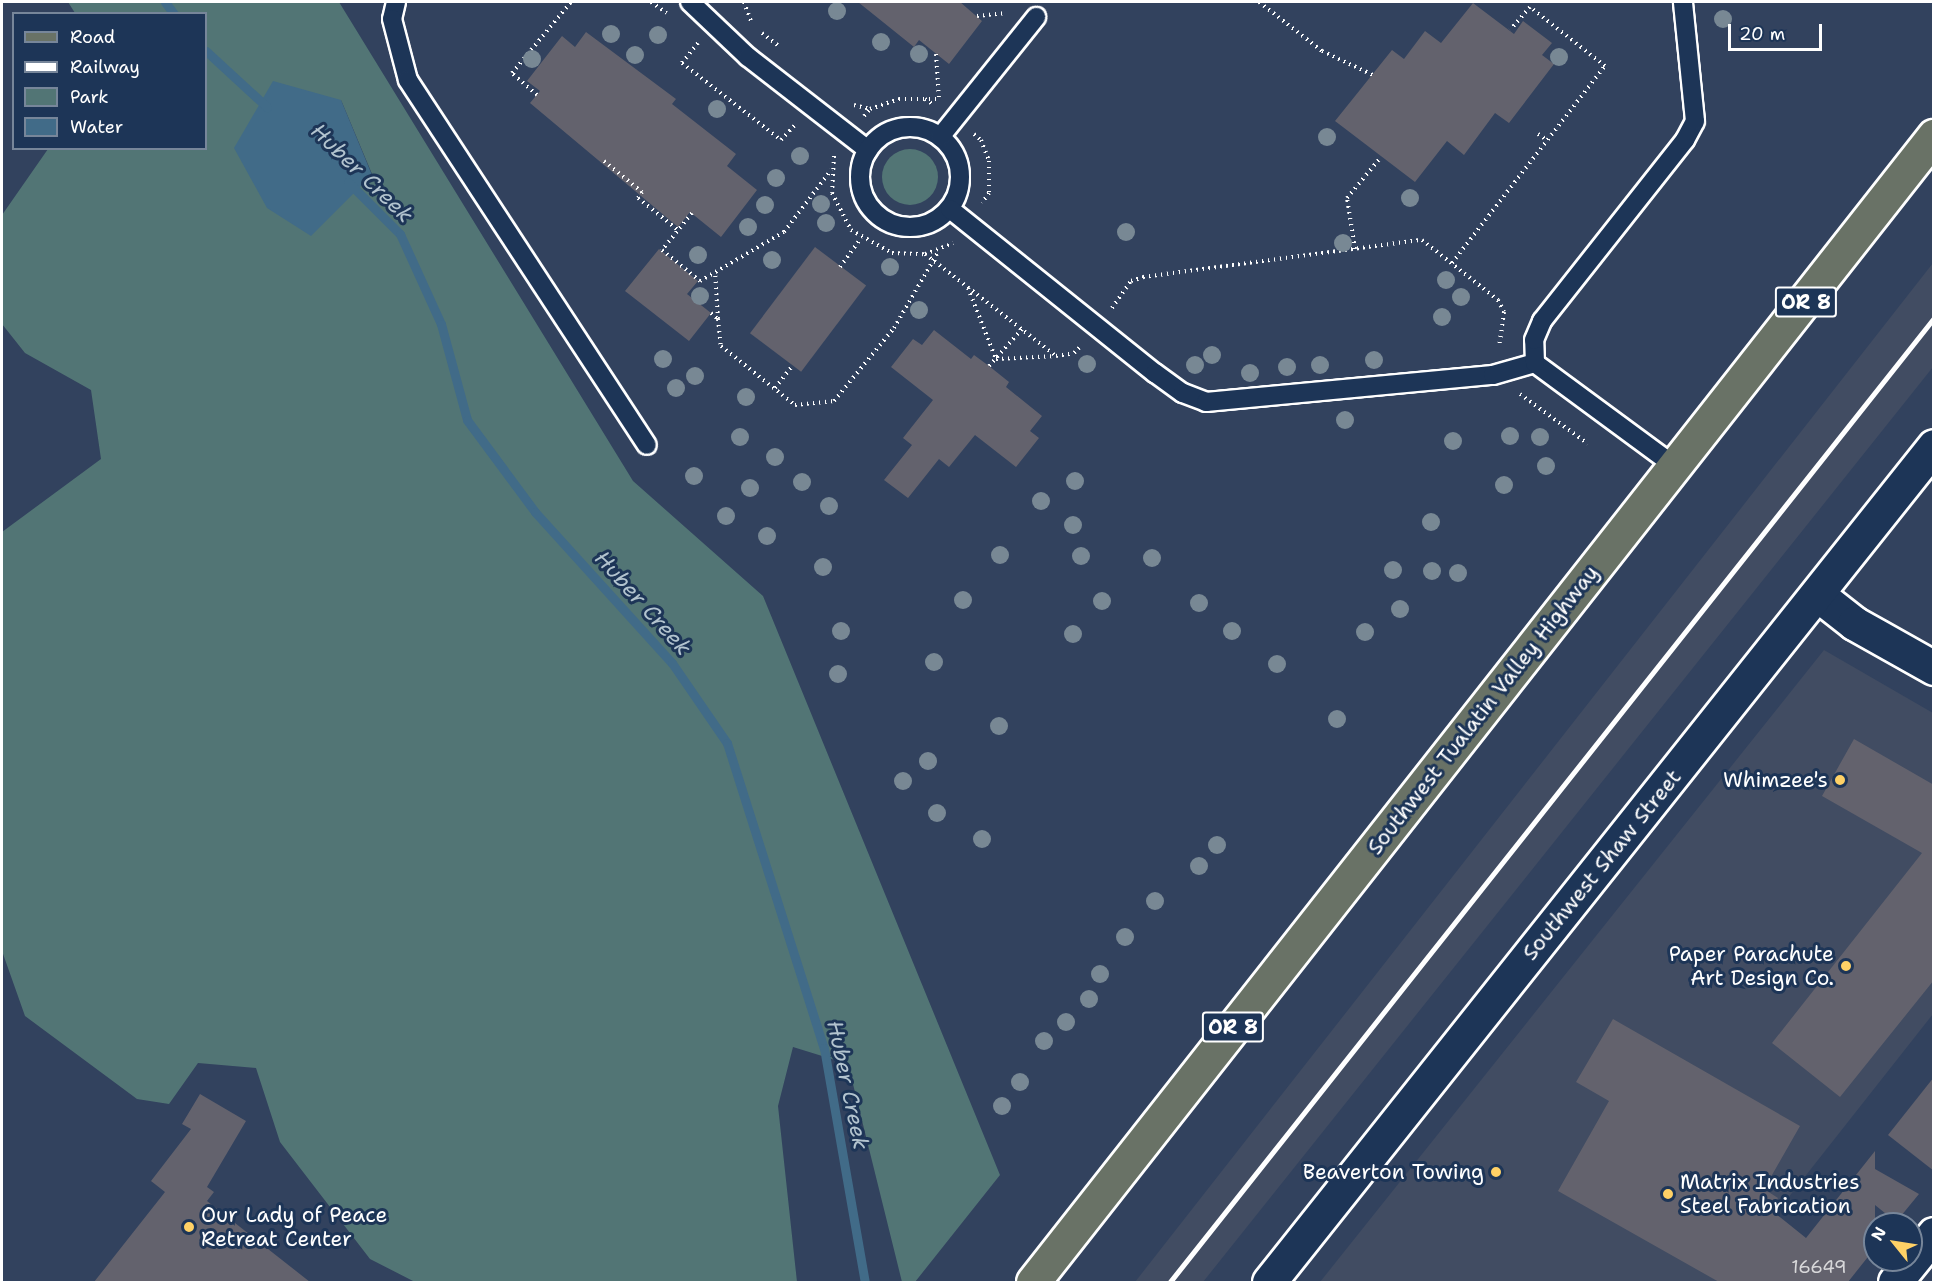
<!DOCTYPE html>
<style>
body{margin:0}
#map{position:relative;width:1935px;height:1284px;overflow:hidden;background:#32425e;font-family:"Shantell Sans",sans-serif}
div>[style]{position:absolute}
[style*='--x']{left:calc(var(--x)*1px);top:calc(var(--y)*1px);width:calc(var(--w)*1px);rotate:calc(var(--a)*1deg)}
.built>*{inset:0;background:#414c62}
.green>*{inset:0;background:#527575}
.round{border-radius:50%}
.water>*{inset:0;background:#416b88}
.stream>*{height:9px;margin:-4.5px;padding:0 4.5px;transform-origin:4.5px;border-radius:4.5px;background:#416b88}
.building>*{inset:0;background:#63626d;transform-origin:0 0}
.path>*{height:4px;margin-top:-2px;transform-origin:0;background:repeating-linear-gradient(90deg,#fff 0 1.5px,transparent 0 6px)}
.roads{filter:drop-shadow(2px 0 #fff) drop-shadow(-2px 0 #fff) drop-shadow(0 2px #fff) drop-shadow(0 -2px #fff)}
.lane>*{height:18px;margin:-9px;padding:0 9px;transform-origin:9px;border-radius:9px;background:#1d3557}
.lane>.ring{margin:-9px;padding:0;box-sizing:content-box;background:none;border:18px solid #1d3557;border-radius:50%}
.street>*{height:33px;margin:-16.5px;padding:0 16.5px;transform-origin:16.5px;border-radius:16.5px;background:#1d3557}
.primary>*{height:33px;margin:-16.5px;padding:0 16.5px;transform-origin:16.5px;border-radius:16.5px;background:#697266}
.rail>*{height:4.5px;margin:-2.25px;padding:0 2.25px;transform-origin:2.25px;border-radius:2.25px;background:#fff}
.trees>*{width:18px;height:18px;margin:-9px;border-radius:50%;background:#788894}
.dots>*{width:16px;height:16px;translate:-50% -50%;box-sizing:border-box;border:3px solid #1d3557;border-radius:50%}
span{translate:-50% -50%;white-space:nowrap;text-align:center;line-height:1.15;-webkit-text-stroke:6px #1d3557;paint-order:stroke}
.number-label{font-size:18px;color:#d8d8da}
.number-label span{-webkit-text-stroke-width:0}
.shield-label span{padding:2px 4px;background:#1d3557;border:2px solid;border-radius:4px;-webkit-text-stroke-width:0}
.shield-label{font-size:20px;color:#fff;font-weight:700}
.street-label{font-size:21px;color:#fff}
.poi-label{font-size:21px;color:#fff}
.right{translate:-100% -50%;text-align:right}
.left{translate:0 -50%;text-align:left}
.water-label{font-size:22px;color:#b3c4cf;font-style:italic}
.frame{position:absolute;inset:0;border:3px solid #fff;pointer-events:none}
.legend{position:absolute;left:12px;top:12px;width:195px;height:138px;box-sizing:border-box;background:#1d3557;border:2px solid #77869a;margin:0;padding:8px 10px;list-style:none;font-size:18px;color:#fff}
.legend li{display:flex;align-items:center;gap:12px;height:30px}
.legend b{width:30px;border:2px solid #77869a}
.north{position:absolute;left:1863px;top:1212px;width:60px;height:60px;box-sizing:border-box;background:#1d3557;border:2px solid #77869a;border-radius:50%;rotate:300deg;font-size:16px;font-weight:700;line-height:24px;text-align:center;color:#fff}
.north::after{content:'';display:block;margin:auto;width:21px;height:27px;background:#ffd166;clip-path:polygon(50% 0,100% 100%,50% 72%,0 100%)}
.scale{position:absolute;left:1728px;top:24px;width:94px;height:27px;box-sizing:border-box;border:3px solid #fff;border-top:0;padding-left:8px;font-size:18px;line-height:21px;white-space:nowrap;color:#fff;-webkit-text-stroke:4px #1d3557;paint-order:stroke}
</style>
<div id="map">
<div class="built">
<div style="clip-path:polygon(1933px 263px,1933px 367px,1203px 1282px,1135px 1282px)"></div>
<div style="clip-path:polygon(1824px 650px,1933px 713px,1933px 1014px,1722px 1282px,1320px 1282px)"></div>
</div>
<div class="green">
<div style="clip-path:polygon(evenodd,68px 2px,339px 2px,633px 481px,763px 596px,1000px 1175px,915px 1282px,902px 1282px,848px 1064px,793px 1047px,778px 1106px,797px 1282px,415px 1282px,370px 1259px,280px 1142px,256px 1068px,198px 1063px,169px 1104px,137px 1099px,25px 1016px,2px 951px,2px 532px,101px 459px,91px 390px,25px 353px,2px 324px,2px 215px,48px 149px,206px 148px,206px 14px,75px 13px,68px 2px,341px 100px,372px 174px,356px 189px,341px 100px)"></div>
<div class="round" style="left:882px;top:149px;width:56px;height:56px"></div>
</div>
<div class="water">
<div style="clip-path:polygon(273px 81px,341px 100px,372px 175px,311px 236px,267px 208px,234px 148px)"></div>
</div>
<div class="stream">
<div style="--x:165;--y:2;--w:15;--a:53"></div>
<div style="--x:206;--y:51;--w:83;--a:42.6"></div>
<div style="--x:348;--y:182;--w:74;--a:45"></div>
<div style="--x:400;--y:234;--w:99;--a:65.5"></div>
<div style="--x:441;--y:324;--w:99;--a:74.8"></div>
<div style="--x:467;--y:420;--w:114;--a:53.5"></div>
<div style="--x:535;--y:512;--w:204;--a:47.8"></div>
<div style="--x:672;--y:663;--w:97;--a:55.5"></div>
<div style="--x:727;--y:743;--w:320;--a:72.4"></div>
<div style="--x:824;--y:1048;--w:238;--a:80.1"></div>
</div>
<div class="building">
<div style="clip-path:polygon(858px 2px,960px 2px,982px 21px,949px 64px,919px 40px,914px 47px)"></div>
<div style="clip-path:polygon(1473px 3px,1514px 34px,1523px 21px,1552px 43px,1542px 55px,1554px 64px,1509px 123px,1495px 113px,1464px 155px,1447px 141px,1415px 182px,1335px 121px,1392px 50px,1404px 59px,1425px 31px,1441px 43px)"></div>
<div style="clip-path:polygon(586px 32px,676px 99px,672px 104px,736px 154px,727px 166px,757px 190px,721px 237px,690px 212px,678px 227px,530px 103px,540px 91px,527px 81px,562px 36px,575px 47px)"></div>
<div style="left:815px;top:247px;width:64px;height:108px;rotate:37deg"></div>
<div style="clip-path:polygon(659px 249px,698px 281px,687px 294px,711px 313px,689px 341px,625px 291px)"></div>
<div style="clip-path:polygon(934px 330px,971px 359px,974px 355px,989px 366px,1009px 382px,1006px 387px,1042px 416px,1030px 431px,1039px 438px,1016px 467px,975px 435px,949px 467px,939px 459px,908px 498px,884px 480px,912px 445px,903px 438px,933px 400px,891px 367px,913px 339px,922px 345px)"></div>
<div style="clip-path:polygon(1854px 739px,1934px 785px,1934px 980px,1840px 1097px,1772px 1043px,1922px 853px,1822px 796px)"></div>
<div style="clip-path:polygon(1613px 1019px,1800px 1126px,1764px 1189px,1778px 1198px,1771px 1210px,1806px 1238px,1875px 1151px,1875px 1169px,1919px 1194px,1896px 1222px,1875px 1205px,1875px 1248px,1848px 1282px,1719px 1282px,1558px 1191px,1609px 1101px,1576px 1082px)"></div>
<div style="clip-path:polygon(1934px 1077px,1934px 1171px,1888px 1135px)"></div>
<div style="clip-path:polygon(200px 1094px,246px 1121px,207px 1187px,214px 1192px,207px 1201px,310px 1282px,94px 1282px,165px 1192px,151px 1181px,191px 1129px,182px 1124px)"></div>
</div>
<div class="path">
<div style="--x:651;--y:2;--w:19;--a:35"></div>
<div style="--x:744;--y:2;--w:23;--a:70"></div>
<div style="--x:1259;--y:2;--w:80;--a:37.9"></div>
<div style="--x:1322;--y:51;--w:56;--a:25.2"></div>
<div style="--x:977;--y:16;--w:29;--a:-6"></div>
<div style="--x:762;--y:33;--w:23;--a:38"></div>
<div style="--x:698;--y:43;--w:26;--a:129"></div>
<div style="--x:682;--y:63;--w:125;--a:37.9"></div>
<div style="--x:781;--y:140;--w:22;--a:-47"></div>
<div style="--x:936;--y:54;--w:44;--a:86.1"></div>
<div style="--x:537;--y:95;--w:33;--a:-139"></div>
<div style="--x:512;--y:73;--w:92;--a:-50.3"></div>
<div style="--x:925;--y:99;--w:11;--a:34"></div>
<div style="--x:854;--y:105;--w:16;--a:14"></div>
<div style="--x:870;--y:109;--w:31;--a:-19"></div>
<div style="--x:899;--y:99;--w:38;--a:0"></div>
<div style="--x:864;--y:116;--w:9;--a:-49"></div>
<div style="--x:974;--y:134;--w:9;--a:41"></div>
<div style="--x:981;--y:140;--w:22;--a:69"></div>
<div style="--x:989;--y:161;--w:32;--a:90"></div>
<div style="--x:989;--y:193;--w:12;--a:125"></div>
<div style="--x:1538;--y:134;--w:11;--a:34"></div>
<div style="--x:834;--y:156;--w:37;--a:93"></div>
<div style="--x:832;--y:193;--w:42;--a:62.8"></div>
<div style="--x:851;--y:230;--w:47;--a:29.3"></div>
<div style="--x:892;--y:253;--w:33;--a:2"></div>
<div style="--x:925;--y:254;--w:30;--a:-21"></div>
<div style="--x:604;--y:161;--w:49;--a:39.2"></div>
<div style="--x:642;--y:192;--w:7;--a:124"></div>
<div style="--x:638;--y:198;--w:51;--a:38.7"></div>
<div style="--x:692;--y:213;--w:48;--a:129"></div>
<div style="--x:662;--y:250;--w:49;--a:39.2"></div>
<div style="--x:700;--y:281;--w:97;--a:-30.3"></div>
<div style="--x:784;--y:232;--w:78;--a:-52.8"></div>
<div style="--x:1355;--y:249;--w:52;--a:-98.9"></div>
<div style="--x:1347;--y:198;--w:53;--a:-50.3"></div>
<div style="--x:925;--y:254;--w:166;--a:37.9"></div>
<div style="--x:1056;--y:356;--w:18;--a:-9"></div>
<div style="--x:1074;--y:353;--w:10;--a:-45"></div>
<div style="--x:1452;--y:263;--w:249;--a:-52.2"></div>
<div style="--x:1605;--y:66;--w:95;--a:-141.8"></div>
<div style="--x:1530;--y:7;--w:30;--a:131"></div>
<div style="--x:840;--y:267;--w:36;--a:-54"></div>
<div style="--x:968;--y:288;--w:76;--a:68.5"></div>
<div style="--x:996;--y:359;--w:59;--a:-2.9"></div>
<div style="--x:1112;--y:308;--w:33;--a:-55"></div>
<div style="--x:1131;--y:281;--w:13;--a:-18"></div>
<div style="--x:1143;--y:277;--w:281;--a:-7.6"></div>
<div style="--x:1422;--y:240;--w:97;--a:38.3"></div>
<div style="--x:1498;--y:300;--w:13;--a:63"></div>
<div style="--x:1504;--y:312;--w:35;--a:98"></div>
<div style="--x:711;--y:313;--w:9;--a:41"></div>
<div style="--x:718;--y:319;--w:47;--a:-93.7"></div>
<div style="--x:718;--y:319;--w:27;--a:84"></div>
<div style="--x:721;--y:346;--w:95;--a:38.6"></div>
<div style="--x:795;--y:405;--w:39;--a:-6"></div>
<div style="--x:834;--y:401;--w:94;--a:-50.6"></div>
<div style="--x:894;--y:328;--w:88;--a:-59.9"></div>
<div style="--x:989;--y:366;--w:50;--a:-48.3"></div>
<div style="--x:775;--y:388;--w:29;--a:-52"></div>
<div style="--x:1520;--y:394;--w:84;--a:36.3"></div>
</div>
<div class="roads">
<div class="lane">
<div style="--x:396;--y:2;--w:17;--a:103"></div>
<div style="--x:392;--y:19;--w:63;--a:75.3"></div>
<div style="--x:408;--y:80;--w:436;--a:56.8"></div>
<div style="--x:690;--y:2;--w:80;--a:43.5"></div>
<div style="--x:748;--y:57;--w:152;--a:37.8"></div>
<div class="ring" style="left:860px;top:127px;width:82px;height:82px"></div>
<div style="--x:940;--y:137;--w:154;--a:-51.3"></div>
<div style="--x:950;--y:209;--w:263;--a:38.7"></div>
<div style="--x:1155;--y:373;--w:34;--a:36"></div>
<div style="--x:1183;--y:393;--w:25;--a:21"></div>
<div style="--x:1206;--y:402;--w:288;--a:-5.4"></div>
<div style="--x:1493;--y:375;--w:44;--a:-15.9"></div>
<div style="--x:1676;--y:467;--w:175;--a:-143.6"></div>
<div style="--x:1535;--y:363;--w:23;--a:-92"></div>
<div style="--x:1534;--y:340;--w:21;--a:-67"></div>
<div style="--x:1542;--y:321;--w:231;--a:-51.7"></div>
<div style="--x:1685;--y:140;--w:21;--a:-62"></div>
<div style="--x:1695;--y:121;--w:120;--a:-95.8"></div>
</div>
<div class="street">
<div style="--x:1817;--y:594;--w:47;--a:38.1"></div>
<div style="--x:1854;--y:623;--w:92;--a:29.4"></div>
<div style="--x:1269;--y:1282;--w:1068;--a:-51.5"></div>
<div style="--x:1895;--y:1282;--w:62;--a:-50.9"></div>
</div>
<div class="primary">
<div style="--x:1033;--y:1282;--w:1458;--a:-51.83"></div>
</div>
</div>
<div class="rail">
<div style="--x:1170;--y:1282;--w:1230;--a:-51.6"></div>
</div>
<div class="trees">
<div style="left:837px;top:11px"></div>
<div style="left:1723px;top:19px"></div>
<div style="left:611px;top:34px"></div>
<div style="left:658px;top:35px"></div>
<div style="left:881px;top:42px"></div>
<div style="left:919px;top:54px"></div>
<div style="left:635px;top:55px"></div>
<div style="left:1559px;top:57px"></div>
<div style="left:532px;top:59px"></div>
<div style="left:717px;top:109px"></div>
<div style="left:1327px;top:137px"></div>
<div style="left:800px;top:156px"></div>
<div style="left:776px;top:178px"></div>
<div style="left:1410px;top:198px"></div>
<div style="left:821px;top:204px"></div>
<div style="left:765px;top:205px"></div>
<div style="left:826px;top:223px"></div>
<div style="left:748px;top:227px"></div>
<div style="left:1126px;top:232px"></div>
<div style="left:1343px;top:243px"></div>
<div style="left:698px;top:255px"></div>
<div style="left:772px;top:260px"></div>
<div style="left:890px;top:267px"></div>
<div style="left:1446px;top:280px"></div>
<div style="left:700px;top:296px"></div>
<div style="left:1461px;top:297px"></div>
<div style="left:919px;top:310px"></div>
<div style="left:1442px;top:317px"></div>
<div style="left:1212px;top:355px"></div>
<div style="left:663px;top:359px"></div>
<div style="left:1374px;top:360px"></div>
<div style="left:1087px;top:364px"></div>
<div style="left:1195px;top:365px"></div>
<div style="left:1320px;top:365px"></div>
<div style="left:1287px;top:367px"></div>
<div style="left:1250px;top:373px"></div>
<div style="left:695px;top:376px"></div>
<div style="left:676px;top:388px"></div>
<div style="left:746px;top:397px"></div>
<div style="left:1345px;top:420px"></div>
<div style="left:1510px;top:436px"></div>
<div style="left:740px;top:437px"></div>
<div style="left:1540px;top:437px"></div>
<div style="left:1453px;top:441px"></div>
<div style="left:775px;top:457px"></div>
<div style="left:1546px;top:466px"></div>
<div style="left:694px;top:476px"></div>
<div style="left:1075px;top:481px"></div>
<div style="left:802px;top:482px"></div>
<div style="left:1504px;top:485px"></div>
<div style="left:750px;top:488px"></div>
<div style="left:1041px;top:501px"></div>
<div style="left:829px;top:506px"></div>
<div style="left:726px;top:516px"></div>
<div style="left:1431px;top:522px"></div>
<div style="left:1073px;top:525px"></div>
<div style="left:767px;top:536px"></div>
<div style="left:1000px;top:555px"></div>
<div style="left:1081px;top:556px"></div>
<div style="left:1152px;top:558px"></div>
<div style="left:823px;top:567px"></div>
<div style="left:1393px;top:570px"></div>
<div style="left:1432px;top:571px"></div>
<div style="left:1458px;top:573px"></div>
<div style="left:963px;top:600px"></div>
<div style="left:1102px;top:601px"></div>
<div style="left:1199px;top:603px"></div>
<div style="left:1400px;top:609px"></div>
<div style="left:841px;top:631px"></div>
<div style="left:1232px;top:631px"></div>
<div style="left:1365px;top:632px"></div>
<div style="left:1073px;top:634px"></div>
<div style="left:934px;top:662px"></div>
<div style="left:1277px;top:664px"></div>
<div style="left:838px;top:674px"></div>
<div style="left:1337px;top:719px"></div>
<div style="left:999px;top:726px"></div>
<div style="left:928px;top:761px"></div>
<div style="left:903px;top:781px"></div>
<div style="left:937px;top:813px"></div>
<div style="left:982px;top:839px"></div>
<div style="left:1217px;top:845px"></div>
<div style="left:1199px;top:866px"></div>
<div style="left:1155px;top:901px"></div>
<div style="left:1125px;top:937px"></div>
<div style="left:1100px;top:974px"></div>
<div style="left:1089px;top:999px"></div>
<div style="left:1066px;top:1022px"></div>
<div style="left:1044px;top:1041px"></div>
<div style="left:1020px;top:1082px"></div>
<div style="left:1002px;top:1106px"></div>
</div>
<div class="dots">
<div style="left:1840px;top:780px;background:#ffd166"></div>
<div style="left:1846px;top:966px;background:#ffd166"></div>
<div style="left:1496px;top:1172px;background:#ffd166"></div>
<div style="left:1668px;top:1194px;background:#ffd166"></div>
<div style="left:189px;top:1227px;background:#ffd166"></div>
</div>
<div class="number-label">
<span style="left:1819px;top:1267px">16649</span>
</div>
<div class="shield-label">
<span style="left:1806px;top:302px">OR 8</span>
<span style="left:1233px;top:1027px">OR 8</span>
</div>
<div class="street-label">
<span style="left:1483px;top:710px;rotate:-52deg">Southwest Tualatin Valley Highway</span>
<span style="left:1602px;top:865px;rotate:-51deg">Southwest Shaw Street</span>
</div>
<div class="poi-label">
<span class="right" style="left:1828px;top:780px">Whimzee's</span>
<span class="right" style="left:1834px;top:966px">Paper Parachute<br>Art Design Co.</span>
<span class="right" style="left:1484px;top:1172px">Beaverton Towing</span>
<span class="left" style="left:1680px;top:1194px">Matrix Industries<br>Steel Fabrication</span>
<span class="left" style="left:201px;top:1227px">Our Lady of Peace<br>Retreat Center</span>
</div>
<div class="water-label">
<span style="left:362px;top:173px;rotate:44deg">Huber Creek</span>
<span style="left:643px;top:603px;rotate:48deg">Huber Creek</span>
<span style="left:848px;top:1085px;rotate:78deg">Huber Creek</span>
</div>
<div class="frame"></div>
<ul class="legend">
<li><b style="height:8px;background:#697266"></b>Road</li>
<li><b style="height:8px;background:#fff"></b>Railway</li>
<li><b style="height:16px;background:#527575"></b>Park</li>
<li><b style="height:16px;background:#416b88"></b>Water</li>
</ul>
<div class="north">N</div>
<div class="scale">20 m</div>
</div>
